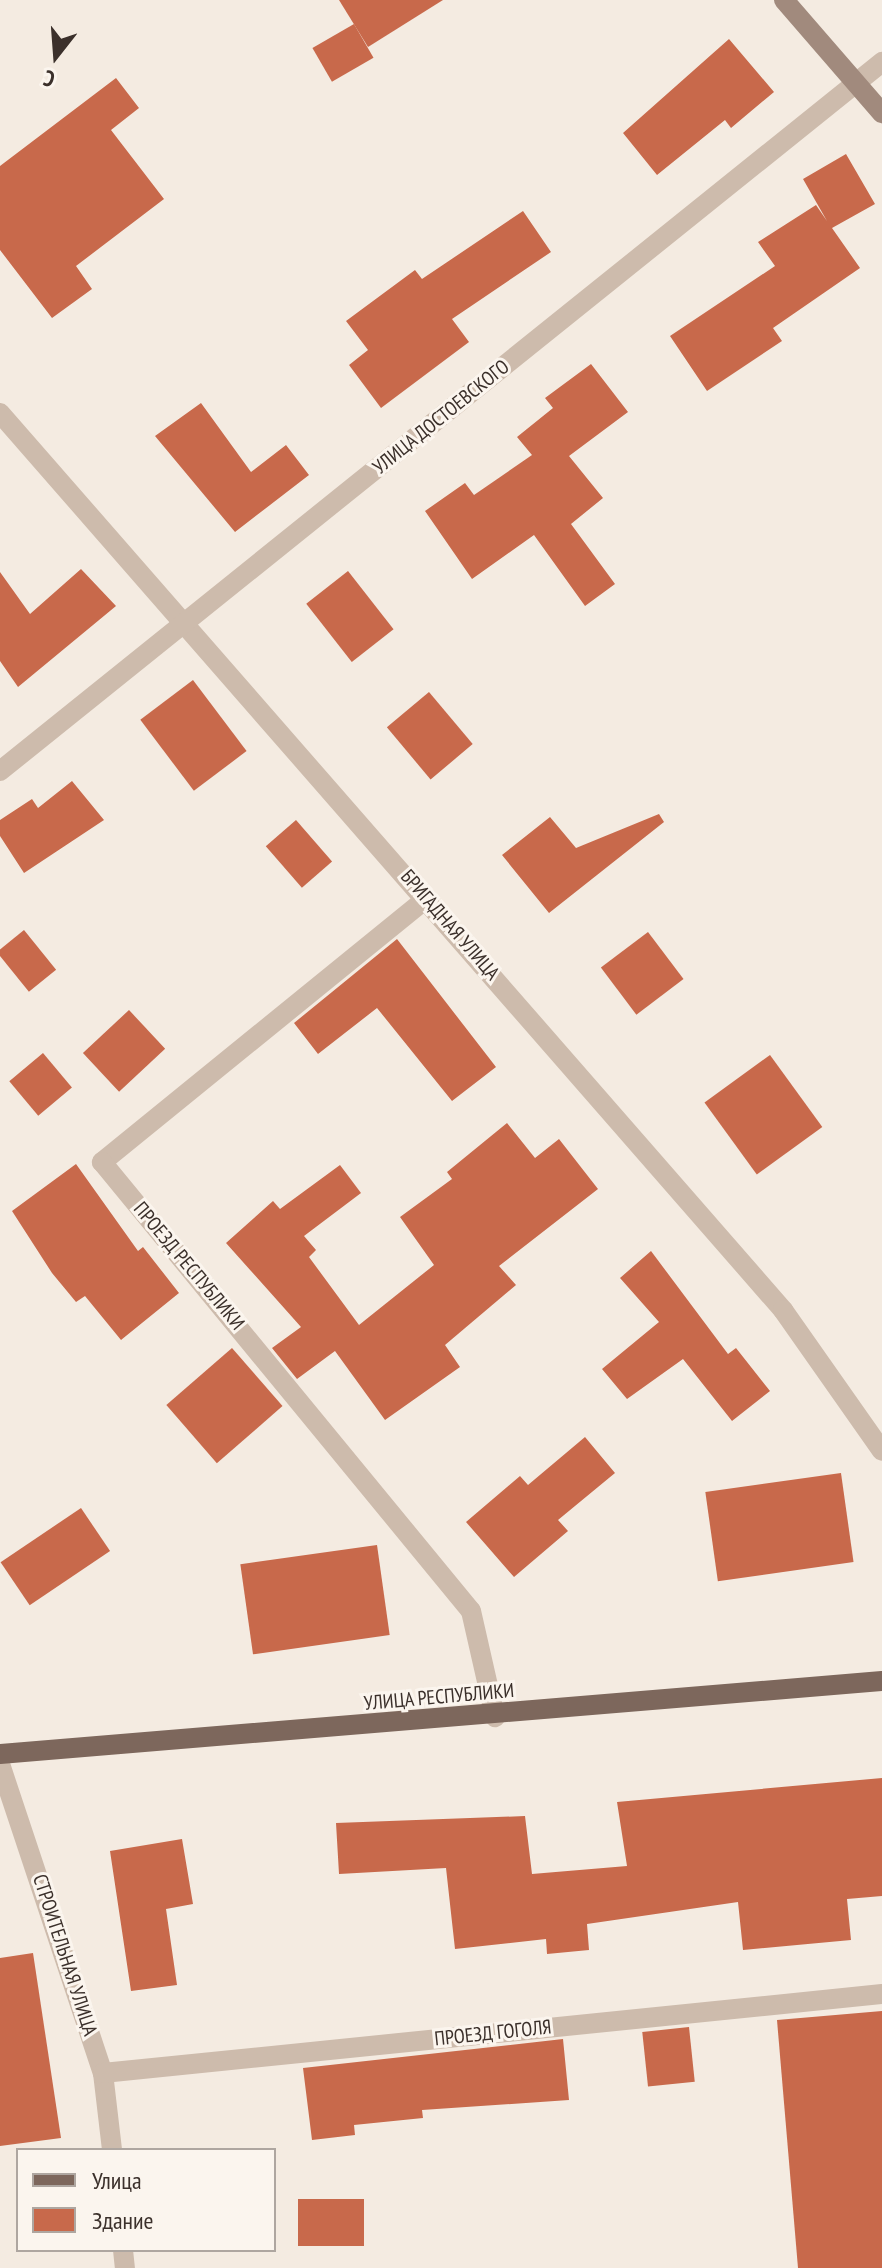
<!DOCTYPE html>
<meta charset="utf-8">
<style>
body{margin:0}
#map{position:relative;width:882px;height:2268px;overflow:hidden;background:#f4ebe1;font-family:"PT Sans Narrow",sans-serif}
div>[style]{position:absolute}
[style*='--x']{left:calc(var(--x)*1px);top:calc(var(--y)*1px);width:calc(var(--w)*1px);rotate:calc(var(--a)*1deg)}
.building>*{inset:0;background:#c8694b;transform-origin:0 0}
.minor>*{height:20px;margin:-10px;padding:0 10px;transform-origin:10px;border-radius:10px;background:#cdbbac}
.secondary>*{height:20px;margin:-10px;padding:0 10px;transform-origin:10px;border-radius:10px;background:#a18a7d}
.primary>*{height:20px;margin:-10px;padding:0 10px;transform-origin:10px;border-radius:10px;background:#7d675c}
span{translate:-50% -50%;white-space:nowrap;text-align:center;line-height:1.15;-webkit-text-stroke:6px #fbf5ee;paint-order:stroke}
.street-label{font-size:20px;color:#3b302b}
.legend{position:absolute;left:16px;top:2148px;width:260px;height:104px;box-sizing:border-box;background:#fbf5ee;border:2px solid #aea6a0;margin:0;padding:10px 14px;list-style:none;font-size:24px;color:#3b302b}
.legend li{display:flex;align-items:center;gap:16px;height:40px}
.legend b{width:40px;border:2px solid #aea6a0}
.north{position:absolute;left:16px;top:16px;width:80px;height:80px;-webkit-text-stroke:6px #fbf5ee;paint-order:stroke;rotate:197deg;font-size:22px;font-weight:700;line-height:32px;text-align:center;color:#3b302b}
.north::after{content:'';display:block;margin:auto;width:28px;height:36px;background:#3b302b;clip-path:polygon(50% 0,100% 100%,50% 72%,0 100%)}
</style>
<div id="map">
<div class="building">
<div style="clip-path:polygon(339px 0,443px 0,368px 47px)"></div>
<div style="left:354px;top:24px;width:39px;height:48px;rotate:60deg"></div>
<div style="clip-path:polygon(729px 39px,774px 92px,731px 128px,725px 120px,657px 175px,623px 133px)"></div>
<div style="clip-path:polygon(116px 78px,139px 108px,111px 130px,164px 199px,76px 266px,92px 289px,52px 318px,0 250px,0 166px)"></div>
<div style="clip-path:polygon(846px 154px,875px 204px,832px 228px,860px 268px,773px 328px,782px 341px,707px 391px,670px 336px,775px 266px,758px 242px,816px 205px,827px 221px,803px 179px)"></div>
<div style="clip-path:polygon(523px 211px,551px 252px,452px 319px,469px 342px,381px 408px,349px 365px,368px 350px,346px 321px,415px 270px,422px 279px)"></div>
<div style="clip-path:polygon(591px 364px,628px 412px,569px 456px,603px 498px,571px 524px,615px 584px,585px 606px,534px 535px,472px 579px,425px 511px,465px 483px,474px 495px,532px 455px,517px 437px,553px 408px,545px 398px)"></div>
<div style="clip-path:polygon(201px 403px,251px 472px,286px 445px,309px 475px,235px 532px,155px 436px)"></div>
<div style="clip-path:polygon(81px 569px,116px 606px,18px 687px,0 661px,0 572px,30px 614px)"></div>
<div style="left:348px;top:571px;width:74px;height:53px;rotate:52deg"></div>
<div style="left:193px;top:680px;width:89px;height:66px;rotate:53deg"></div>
<div style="left:429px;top:692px;width:68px;height:55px;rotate:50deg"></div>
<div style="clip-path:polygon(72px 781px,104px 820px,24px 873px,0 836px,0 820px,32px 799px,38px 808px)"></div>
<div style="clip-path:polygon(659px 814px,664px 822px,549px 913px,502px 855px,550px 817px,576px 848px)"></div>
<div style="left:296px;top:820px;width:55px;height:40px;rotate:49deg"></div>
<div style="left:24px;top:930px;width:51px;height:35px;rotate:51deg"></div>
<div style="left:648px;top:932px;width:59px;height:59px;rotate:53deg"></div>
<div style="clip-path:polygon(397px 939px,496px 1067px,452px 1101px,377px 1008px,318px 1054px,294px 1023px)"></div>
<div style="left:129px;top:1010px;width:53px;height:63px;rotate:47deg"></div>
<div style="left:43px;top:1053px;width:45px;height:44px;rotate:50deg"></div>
<div style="left:770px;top:1055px;width:89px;height:81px;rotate:54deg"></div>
<div style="clip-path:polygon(507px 1123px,535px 1158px,559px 1139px,598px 1189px,499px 1266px,516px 1285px,445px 1345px,460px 1367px,385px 1420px,335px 1351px,297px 1379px,272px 1348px,301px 1327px,226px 1243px,273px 1201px,280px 1209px,340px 1165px,361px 1193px,304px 1236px,316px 1250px,309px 1257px,359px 1325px,434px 1265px,400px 1217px,452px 1179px,447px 1172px)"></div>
<div style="clip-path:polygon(76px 1164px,138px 1251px,143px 1247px,179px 1293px,121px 1340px,85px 1296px,76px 1302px,52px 1273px,12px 1211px)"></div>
<div style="clip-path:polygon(651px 1251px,728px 1354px,736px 1348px,770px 1391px,732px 1421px,683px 1359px,627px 1399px,602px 1369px,659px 1322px,620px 1278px)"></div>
<div style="left:232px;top:1348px;width:77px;height:87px;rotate:49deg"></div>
<div style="clip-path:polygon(585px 1437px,615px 1473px,558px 1520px,568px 1531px,514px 1577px,466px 1522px,520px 1476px,528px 1485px)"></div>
<div style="left:841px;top:1473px;width:90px;height:137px;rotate:82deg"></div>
<div style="left:81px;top:1508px;width:52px;height:97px;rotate:56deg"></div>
<div style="left:377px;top:1545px;width:91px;height:138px;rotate:82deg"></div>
<div style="clip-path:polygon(882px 1778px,882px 1896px,847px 1899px,851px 1940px,743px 1950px,738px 1902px,587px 1924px,589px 1950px,547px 1954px,546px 1939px,455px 1949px,446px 1868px,339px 1874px,336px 1823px,525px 1816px,532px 1874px,627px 1866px,617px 1802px)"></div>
<div style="clip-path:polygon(182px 1839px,193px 1904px,166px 1909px,177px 1985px,131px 1991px,110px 1851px)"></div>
<div style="clip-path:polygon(33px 1953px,61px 2138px,0 2146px,0 1958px)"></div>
<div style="clip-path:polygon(882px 2011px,882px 2268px,798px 2268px,777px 2020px)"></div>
<div style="left:689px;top:2027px;width:55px;height:47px;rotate:84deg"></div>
<div style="clip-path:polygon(563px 2039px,569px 2100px,422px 2110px,423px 2118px,354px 2125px,355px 2135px,312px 2140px,303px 2068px)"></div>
<div style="left:298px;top:2199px;width:66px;height:47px"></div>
</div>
<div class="minor">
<div style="--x:0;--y:413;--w:1191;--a:48.88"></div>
<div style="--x:783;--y:1310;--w:172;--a:54.9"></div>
<div style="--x:0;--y:771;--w:1132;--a:-38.79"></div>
<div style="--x:427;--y:898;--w:419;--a:140.9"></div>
<div style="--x:102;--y:1162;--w:581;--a:50.59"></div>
<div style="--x:471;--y:1611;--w:109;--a:77.2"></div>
<div style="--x:0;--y:1764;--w:326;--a:71.6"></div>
<div style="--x:103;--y:2073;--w:78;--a:83.3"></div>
<div style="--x:103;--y:2073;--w:783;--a:-5.79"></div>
<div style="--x:123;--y:2250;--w:18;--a:84"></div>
</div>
<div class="secondary">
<div style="--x:784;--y:0;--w:150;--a:49.1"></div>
</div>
<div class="primary">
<div style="--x:0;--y:1754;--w:885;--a:-4.73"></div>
</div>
<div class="street-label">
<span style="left:441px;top:417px;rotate:-39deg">УЛИЦА ДОСТОЕВСКОГО</span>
<span style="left:450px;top:925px;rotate:49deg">БРИГАДНАЯ УЛИЦА</span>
<span style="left:189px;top:1266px;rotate:50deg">ПРОЕЗД РЕСПУБЛИКИ</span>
<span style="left:439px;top:1697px;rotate:-5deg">УЛИЦА РЕСПУБЛИКИ</span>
<span style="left:65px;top:1955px;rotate:72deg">СТРОИТЕЛЬНАЯ УЛИЦА</span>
<span style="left:493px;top:2033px;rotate:-6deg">ПРОЕЗД ГОГОЛЯ</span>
</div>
<ul class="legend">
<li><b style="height:10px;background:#7d675c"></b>Улица</li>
<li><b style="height:22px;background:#c8694b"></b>Здание</li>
</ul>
<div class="north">С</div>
</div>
